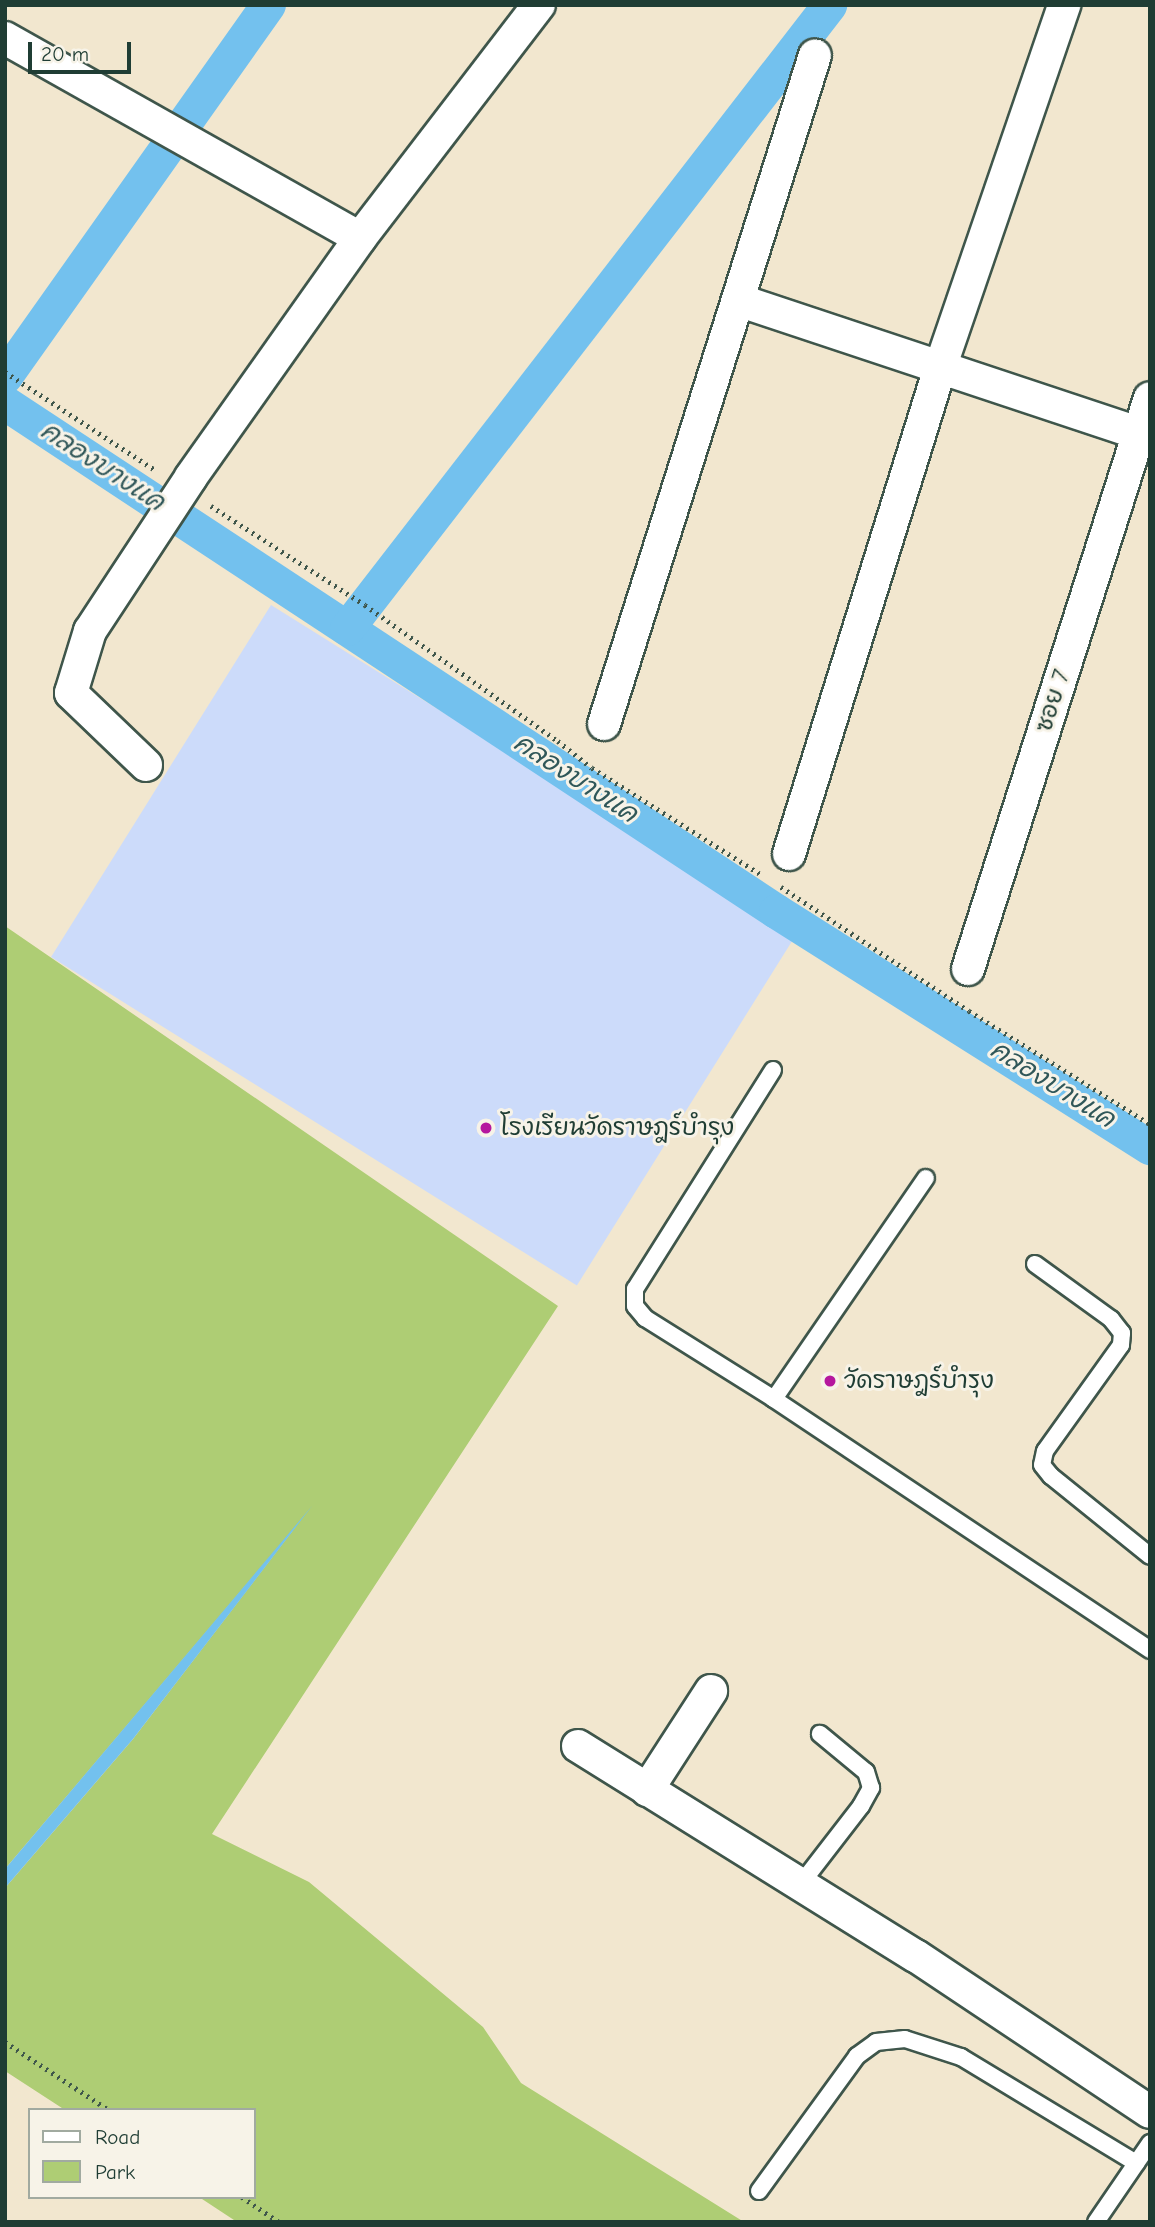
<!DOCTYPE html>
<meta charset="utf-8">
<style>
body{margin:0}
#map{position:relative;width:1155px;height:2227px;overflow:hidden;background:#f2e7cf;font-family:"Comic Neue","Playpen Sans Thai",sans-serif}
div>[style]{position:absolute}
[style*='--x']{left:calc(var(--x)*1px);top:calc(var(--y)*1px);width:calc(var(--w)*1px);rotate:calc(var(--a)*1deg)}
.built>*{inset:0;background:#ccdbfa;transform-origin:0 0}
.green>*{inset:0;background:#aecd74}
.water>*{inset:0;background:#73c1ee}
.canal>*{height:35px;margin:-17.5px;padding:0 17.5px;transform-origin:17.5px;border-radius:17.5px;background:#73c1ee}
.path>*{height:4.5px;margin-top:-2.25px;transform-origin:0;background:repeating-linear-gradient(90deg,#3f564b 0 2px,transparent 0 7px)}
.roads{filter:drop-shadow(2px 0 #3f564b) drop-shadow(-2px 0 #3f564b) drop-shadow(0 2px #3f564b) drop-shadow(0 -2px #3f564b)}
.lane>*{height:16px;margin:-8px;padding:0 8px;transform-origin:8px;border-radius:8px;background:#fff}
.street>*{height:32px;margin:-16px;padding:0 16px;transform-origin:16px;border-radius:16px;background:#fff}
.dots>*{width:19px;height:19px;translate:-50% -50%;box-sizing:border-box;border:4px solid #f7f3e8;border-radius:50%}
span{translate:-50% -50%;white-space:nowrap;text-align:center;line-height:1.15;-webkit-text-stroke:6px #f7f3e8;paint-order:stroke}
.street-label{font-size:24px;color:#1f3d34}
.poi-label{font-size:24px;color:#1f3d34}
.left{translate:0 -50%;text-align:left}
.water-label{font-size:26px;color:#305759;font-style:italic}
.frame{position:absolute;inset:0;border:7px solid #1f3d34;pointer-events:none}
.legend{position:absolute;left:28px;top:2108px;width:228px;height:91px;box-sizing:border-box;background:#f7f3e8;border:2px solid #a1aaa0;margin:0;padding:9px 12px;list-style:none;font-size:21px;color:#1f3d34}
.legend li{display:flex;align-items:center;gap:14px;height:35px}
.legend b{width:35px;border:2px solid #a1aaa0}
.scale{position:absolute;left:28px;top:42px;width:103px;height:32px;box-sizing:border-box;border:4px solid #1f3d34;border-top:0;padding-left:9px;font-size:21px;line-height:24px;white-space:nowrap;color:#1f3d34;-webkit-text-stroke:5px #f7f3e8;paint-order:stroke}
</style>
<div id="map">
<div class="built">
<div style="left:271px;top:605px;width:620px;height:415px;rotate:32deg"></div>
</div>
<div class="green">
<div style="clip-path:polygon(5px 926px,558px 1306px,212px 1834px,309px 1882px,483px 2027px,521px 2083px,744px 2222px,237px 2222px,199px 2197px,254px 2197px,254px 2110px,65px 2110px,5px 2071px,5px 1888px,133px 1739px,297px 1525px,5px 1869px)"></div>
</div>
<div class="water">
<div style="clip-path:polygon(312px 1506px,133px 1739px,5px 1888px,5px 1869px)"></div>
</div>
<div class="canal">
<div style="--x:5;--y:376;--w:455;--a:-54.7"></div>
<div style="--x:5;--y:403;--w:923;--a:33.38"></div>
<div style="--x:776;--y:911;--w:442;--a:32.3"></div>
<div style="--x:347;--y:628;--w:788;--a:-52.27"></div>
</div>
<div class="path">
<div style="--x:5;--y:372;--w:181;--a:33.1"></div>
<div style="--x:211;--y:506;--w:183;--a:32.7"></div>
<div style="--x:365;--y:605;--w:236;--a:35.2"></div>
<div style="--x:558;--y:741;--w:43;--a:38.5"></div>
<div style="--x:592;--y:768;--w:201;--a:32.2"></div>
<div style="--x:781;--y:887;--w:225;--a:33.4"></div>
<div style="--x:969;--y:1011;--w:213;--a:32"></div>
<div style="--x:5;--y:2042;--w:124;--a:33.2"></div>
<div style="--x:242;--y:2197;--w:45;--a:34"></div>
</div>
<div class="roads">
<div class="lane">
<div style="--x:773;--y:1070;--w:259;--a:122.2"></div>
<div style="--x:635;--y:1289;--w:17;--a:90"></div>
<div style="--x:635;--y:1306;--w:16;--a:50"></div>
<div style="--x:645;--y:1318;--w:152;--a:32.1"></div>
<div style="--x:774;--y:1399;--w:452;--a:33.7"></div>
<div style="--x:1035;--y:1264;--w:94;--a:35.9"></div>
<div style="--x:1111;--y:1319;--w:18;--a:52"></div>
<div style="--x:1122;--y:1333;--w:12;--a:95"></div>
<div style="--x:1121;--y:1345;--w:130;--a:125.6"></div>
<div style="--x:1045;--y:1451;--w:14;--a:102"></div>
<div style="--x:1042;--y:1465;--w:14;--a:51"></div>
<div style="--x:1051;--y:1476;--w:127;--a:38.9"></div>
<div style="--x:774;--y:1399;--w:268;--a:-55.5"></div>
<div style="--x:800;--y:1885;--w:100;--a:-52.3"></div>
<div style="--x:861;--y:1806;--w:21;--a:-61"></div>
<div style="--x:871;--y:1788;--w:17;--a:-107"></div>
<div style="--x:866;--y:1772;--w:60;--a:-140.4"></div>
<div style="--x:759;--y:2191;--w:167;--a:-54"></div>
<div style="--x:857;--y:2056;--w:24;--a:-36"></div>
<div style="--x:876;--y:2042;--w:29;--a:-6"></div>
<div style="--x:905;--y:2039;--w:59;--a:17.8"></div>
<div style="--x:961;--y:2057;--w:205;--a:31.2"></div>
<div style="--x:1096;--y:2222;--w:96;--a:-55.6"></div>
</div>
<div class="street">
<div style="--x:5;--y:38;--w:407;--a:29.4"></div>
<div style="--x:738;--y:300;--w:434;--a:18.4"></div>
<div style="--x:604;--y:724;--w:701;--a:-72.49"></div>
<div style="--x:146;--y:765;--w:104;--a:-136.2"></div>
<div style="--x:71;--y:693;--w:65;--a:-73"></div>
<div style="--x:90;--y:631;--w:184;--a:-56.7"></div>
<div style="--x:191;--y:477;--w:293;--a:-54.7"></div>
<div style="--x:360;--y:238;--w:294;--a:-52.5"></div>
<div style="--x:789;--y:854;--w:509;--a:-72.74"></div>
<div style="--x:940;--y:368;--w:384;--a:-71.1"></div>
<div style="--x:968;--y:969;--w:599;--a:-72.32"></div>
<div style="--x:578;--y:1746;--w:398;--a:31.9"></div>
<div style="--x:916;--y:1956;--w:281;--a:33.7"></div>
<div style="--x:647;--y:1790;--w:118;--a:-57.1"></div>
</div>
</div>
<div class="dots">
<div style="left:486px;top:1128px;background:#b5179e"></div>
<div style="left:830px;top:1381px;background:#b5179e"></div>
</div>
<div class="street-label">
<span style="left:1053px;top:701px;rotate:-72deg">ซอย 7</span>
</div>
<div class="poi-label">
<span class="left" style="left:500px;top:1128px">โรงเรียนวัดราษฎร์บำรุง</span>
<span class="left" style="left:844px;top:1381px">วัดราษฎร์บำรุง</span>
</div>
<div class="water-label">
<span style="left:102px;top:467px;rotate:33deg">คลองบางแค</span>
<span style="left:575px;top:779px;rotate:33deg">คลองบางแค</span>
<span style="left:1052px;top:1085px;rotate:32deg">คลองบางแค</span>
</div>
<div class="frame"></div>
<ul class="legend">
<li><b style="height:9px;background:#fff"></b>Road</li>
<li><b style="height:19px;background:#aecd74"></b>Park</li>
</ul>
<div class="scale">20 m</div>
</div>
